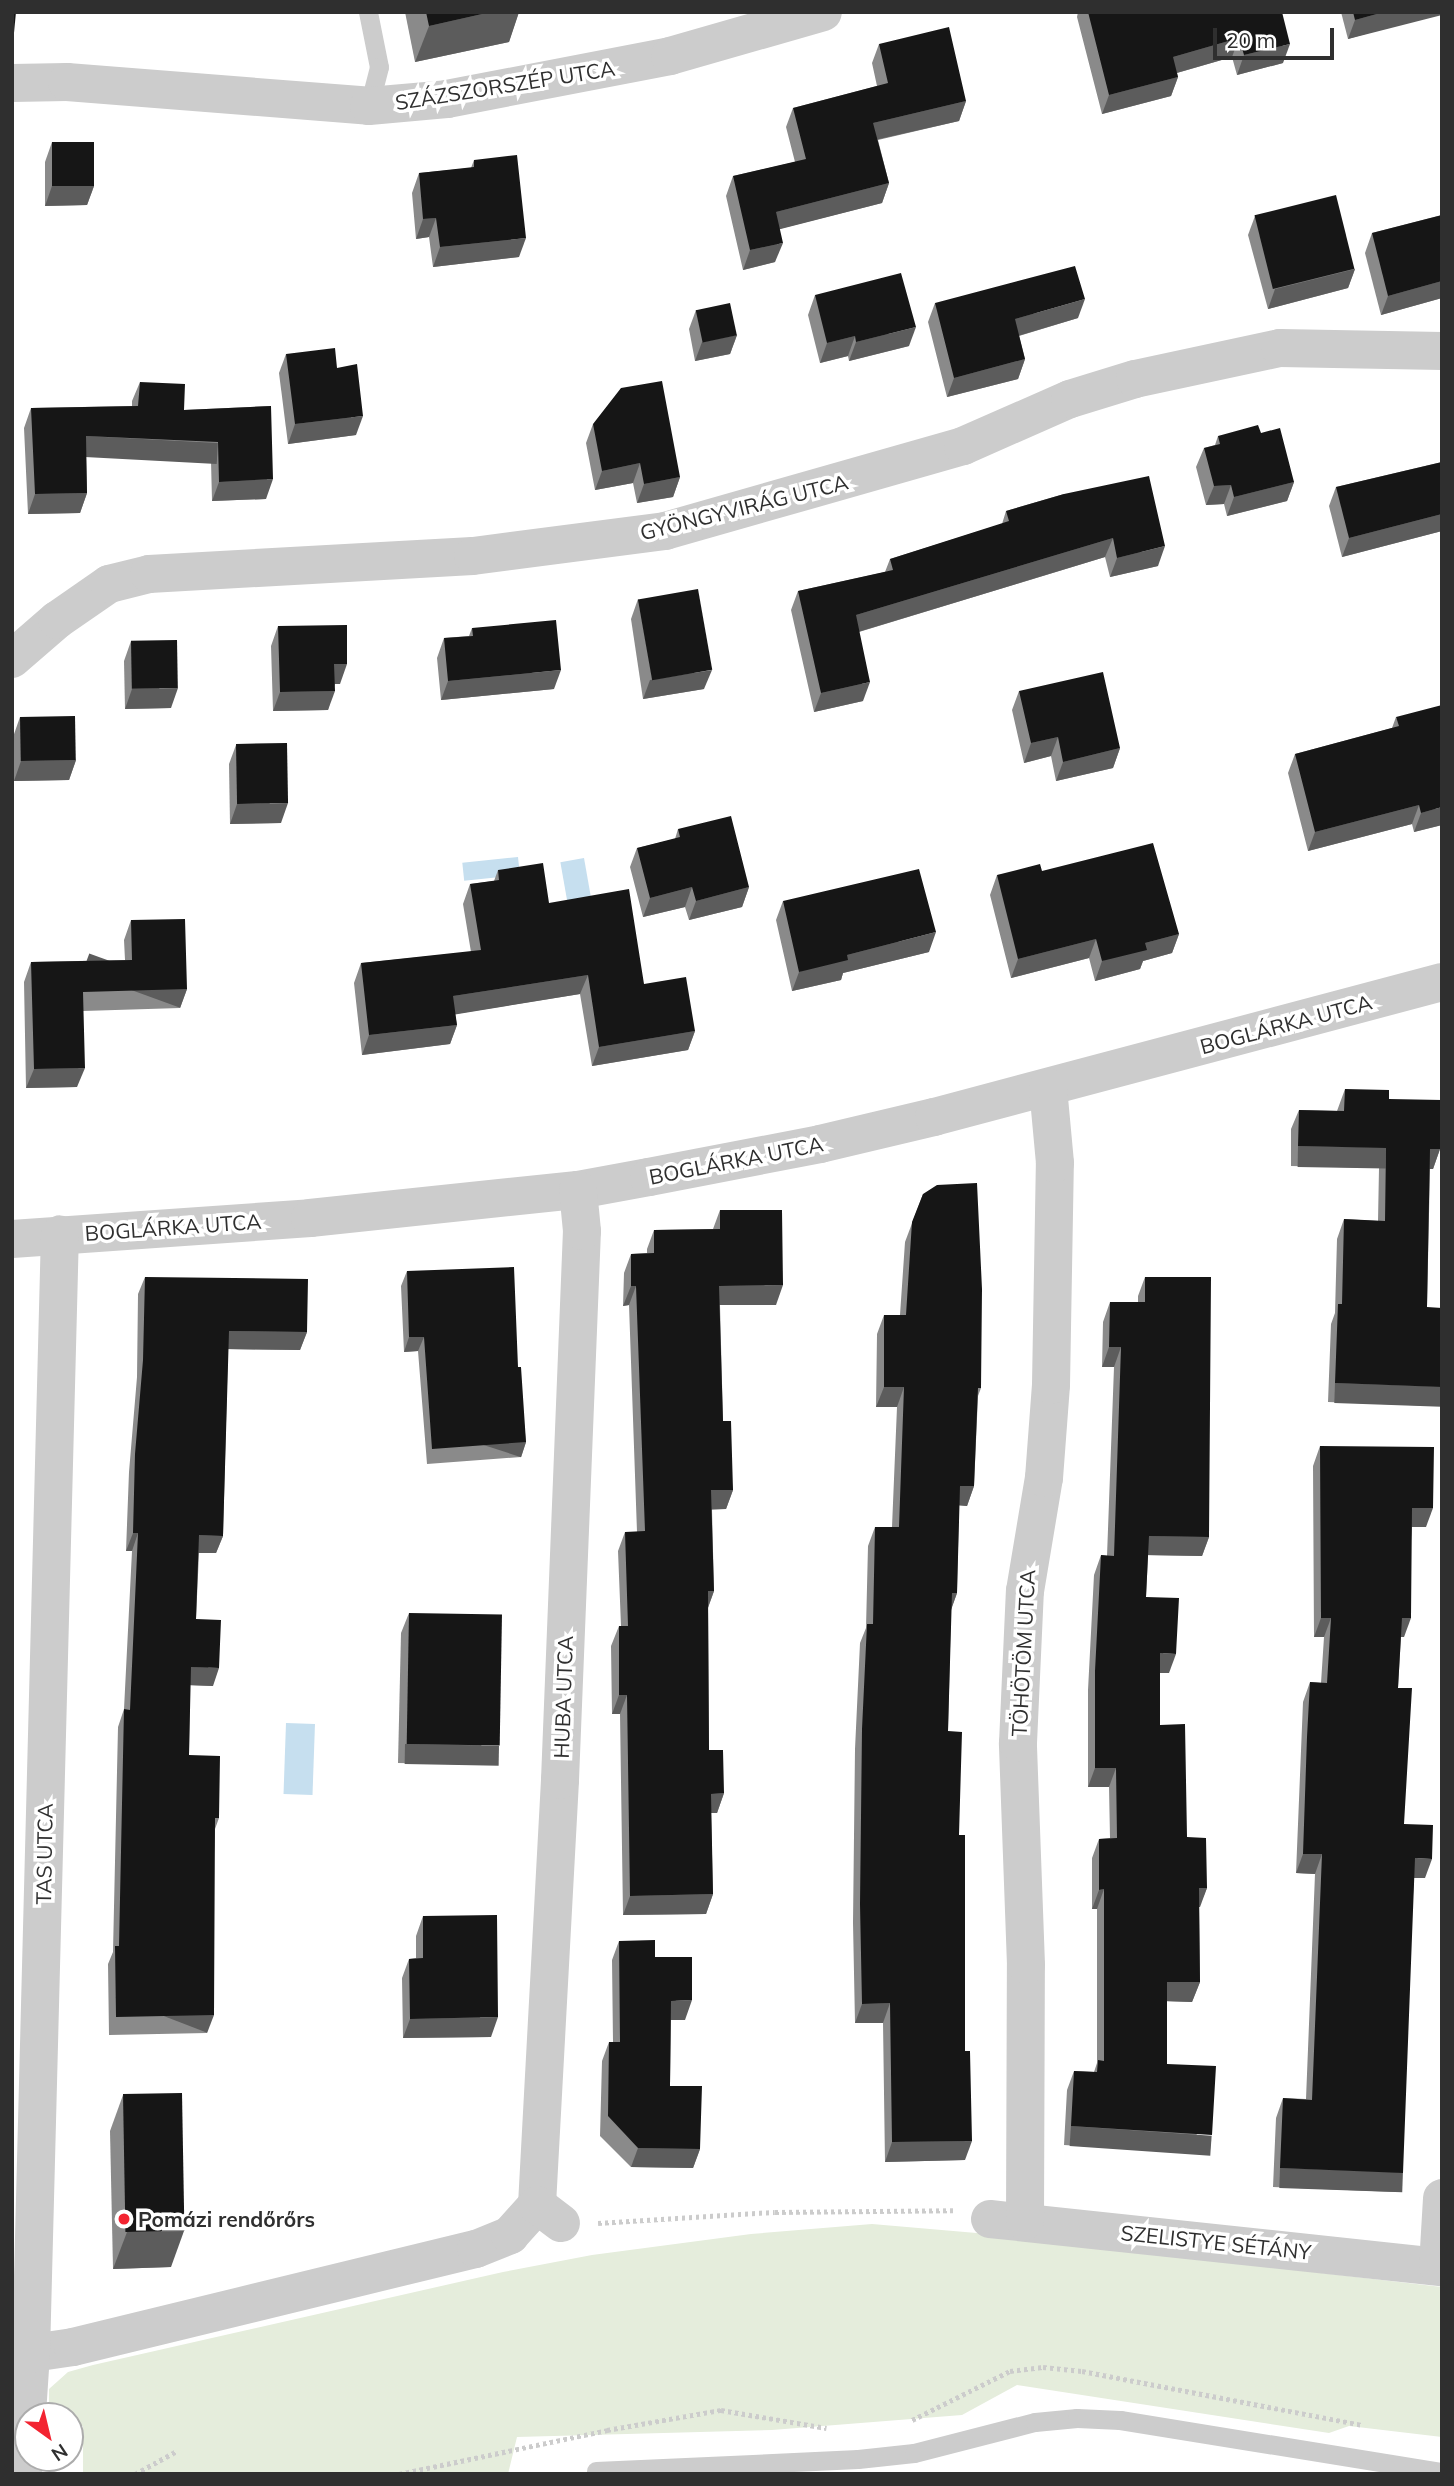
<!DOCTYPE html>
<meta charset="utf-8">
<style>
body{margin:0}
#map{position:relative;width:1454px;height:2486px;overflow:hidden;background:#fff;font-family:Mulish,sans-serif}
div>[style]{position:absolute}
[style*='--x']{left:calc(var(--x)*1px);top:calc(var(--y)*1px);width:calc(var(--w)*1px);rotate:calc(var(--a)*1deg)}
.green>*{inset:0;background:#e5eddc}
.water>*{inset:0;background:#c6dfef;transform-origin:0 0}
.path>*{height:4.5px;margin-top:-2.25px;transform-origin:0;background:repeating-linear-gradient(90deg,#ccc 0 3.5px,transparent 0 7px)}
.lane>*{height:19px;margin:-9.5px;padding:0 9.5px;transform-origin:9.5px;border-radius:9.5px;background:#ccc}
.street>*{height:38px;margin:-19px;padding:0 19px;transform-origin:19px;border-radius:19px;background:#ccc}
.wall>*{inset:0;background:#8a8a8a}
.shaded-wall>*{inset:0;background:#5c5c5c;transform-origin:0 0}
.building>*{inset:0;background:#161616;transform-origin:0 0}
.dots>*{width:19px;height:19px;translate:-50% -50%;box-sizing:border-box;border:4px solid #fff;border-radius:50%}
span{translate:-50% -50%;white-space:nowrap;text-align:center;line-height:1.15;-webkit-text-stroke:7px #fff;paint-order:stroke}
.street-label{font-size:21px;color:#2f2f2f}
.poi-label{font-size:21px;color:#2f2f2f;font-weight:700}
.left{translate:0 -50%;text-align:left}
.frame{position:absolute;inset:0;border:14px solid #2f2f2f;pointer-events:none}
.north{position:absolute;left:14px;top:2402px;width:70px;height:70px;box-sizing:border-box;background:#fff;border:2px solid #acacac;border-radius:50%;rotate:146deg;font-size:19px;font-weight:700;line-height:28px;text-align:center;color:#2f2f2f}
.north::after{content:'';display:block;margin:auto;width:24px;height:32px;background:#f32431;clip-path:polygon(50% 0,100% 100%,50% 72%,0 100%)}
.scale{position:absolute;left:1213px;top:28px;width:121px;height:32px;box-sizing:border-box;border:4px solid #2f2f2f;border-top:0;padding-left:9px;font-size:21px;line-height:24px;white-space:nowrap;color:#2f2f2f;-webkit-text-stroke:5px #fff;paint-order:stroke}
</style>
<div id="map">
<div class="green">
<div style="clip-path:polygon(872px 2224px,988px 2234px,1442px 2287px,1442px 2437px,1349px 2426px,1329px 2433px,1017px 2385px,962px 2415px,772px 2430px,517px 2437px,508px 2474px,83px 2474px,83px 2426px,70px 2426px,70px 2416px,49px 2416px,49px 2389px,68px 2372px,93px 2365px,503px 2272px,592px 2255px,751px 2234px)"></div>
</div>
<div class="water">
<div style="left:518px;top:857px;width:18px;height:56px;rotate:84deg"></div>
<div style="left:584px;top:858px;width:46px;height:24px;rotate:80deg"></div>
<div style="left:286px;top:1723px;width:29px;height:71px;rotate:2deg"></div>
</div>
<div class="path">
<div style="--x:598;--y:2223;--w:177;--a:-3.6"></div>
<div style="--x:775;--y:2212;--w:178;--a:-0.6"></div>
<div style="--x:912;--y:2420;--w:110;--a:-26.6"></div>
<div style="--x:1010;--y:2371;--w:33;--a:-7"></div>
<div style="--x:1043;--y:2367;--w:39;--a:6"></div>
<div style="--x:1082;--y:2371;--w:285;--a:10.9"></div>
<div style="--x:135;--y:2474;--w:46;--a:-28.8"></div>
<div style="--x:399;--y:2474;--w:213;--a:-11.9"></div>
<div style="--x:607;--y:2430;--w:116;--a:-10"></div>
<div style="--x:721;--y:2410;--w:107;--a:9.7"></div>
</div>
<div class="lane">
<div style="--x:368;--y:12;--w:56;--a:78.7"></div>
<div style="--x:379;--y:67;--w:40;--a:104.4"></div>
<div style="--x:596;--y:2471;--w:262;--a:-2.6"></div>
<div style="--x:858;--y:2459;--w:56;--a:-6.1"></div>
<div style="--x:914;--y:2453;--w:125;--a:-14.4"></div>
<div style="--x:1035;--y:2422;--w:42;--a:-5.4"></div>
<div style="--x:1077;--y:2418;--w:43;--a:2.7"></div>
<div style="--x:1120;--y:2420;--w:326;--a:9.2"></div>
</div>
<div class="street">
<div style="--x:12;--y:83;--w:55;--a:-1"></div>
<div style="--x:67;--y:82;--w:303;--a:4.5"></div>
<div style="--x:369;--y:106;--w:78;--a:-5.1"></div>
<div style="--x:447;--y:99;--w:227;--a:-10.9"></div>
<div style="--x:670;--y:56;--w:159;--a:-16"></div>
<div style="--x:12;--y:659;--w:60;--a:-40.9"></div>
<div style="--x:57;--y:620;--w:63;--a:-34.7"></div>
<div style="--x:109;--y:584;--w:41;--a:-14"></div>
<div style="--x:149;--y:574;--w:324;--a:-3.2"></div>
<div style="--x:473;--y:556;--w:194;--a:-7.4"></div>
<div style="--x:665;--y:531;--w:310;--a:-15.9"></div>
<div style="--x:963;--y:446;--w:117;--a:-23.7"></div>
<div style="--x:1070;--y:399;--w:68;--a:-17.1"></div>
<div style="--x:1135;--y:379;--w:148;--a:-12.1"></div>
<div style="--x:1280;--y:348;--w:162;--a:1.1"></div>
<div style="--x:12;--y:1239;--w:299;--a:-4"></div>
<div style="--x:310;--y:1218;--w:269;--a:-6"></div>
<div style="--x:578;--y:1190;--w:72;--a:-10.4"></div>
<div style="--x:649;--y:1177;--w:174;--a:-10.9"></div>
<div style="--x:820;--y:1144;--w:117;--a:-13.3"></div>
<div style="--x:934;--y:1117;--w:526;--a:-14.88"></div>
<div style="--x:537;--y:2205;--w:426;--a:-86.9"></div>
<div style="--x:560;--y:1780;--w:549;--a:-87.71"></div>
<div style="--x:582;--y:1231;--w:41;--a:-95.6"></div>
<div style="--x:990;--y:2219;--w:455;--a:6.1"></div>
<div style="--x:1025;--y:2221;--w:256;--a:-89.8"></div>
<div style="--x:1026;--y:1965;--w:222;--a:-92.1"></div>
<div style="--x:1018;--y:1743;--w:152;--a:-87.4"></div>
<div style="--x:1025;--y:1591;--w:115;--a:-80.5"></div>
<div style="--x:1044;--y:1478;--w:93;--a:-85.7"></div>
<div style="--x:1051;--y:1385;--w:222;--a:-89"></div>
<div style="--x:1055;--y:1163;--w:76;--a:-95.3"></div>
<div style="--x:1438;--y:2266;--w:68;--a:-86.6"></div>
<div style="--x:12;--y:2356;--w:62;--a:-8.4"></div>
<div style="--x:73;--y:2347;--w:415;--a:-13.7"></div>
<div style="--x:476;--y:2249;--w:37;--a:-22"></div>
<div style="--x:510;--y:2235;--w:40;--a:-48"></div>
<div style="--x:537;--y:2205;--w:30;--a:37"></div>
<div style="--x:23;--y:2474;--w:120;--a:-86.2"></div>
<div style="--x:31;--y:2354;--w:1120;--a:-88.52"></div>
</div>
<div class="wall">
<div style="clip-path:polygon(405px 12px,519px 12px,509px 42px,415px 62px)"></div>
<div style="clip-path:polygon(1078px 12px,1282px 12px,1283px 63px,1237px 75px,1232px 57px,1177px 73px,1178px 77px,1171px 96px,1102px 114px,1077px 17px)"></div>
<div style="clip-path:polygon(1341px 12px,1442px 12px,1348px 39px)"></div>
<div style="clip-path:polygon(879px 44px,966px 101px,959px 121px,878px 140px,889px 183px,882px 203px,779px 229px,775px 262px,743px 270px,726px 196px,733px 176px,795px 162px,786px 127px,793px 108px,877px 86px,872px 63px)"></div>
<div style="clip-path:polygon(52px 142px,94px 186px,87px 205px,45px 206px,45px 162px)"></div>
<div style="clip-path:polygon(474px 160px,519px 257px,433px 267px,429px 237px,416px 239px,412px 193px,419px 173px,471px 168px)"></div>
<div style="clip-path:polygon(1442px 215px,1442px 298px,1381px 315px,1365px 253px,1372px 233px)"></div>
<div style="clip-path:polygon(1255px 216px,1355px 269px,1348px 288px,1268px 309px,1248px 235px)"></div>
<div style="clip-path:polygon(815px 295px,909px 346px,849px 361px,848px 356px,820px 363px,808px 315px)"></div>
<div style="clip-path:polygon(935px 303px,1078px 318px,1019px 336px,1025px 359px,1018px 379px,947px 397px,928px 322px)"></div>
<div style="clip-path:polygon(696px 310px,737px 335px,730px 354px,695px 361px,689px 329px)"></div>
<div style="clip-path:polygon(286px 354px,337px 368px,356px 435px,288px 444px,279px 373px)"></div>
<div style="clip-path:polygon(140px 382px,184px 410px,271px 406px,266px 499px,212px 501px,211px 461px,86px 456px,87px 493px,80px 513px,28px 514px,24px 428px,31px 408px,132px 406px,132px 401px)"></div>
<div style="clip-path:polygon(593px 424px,680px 477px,673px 497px,637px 503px,633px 483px,595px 490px,586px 443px)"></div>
<div style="clip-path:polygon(1261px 433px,1294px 482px,1287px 501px,1227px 516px,1224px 504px,1206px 505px,1196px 467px,1204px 448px,1215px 445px,1218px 436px)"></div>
<div style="clip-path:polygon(1442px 462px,1442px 531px,1342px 557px,1329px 506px,1336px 487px)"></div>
<div style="clip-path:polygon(1064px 494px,1158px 566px,1110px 577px,1105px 557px,859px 632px,863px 701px,814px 712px,791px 610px,798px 591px,885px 572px,890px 559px,1002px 524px,1006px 511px)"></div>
<div style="clip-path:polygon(638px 599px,704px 689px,643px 699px,631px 619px)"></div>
<div style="clip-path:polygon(278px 626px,340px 684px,335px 684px,328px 710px,273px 711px,271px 646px)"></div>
<div style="clip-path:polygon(472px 628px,554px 689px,441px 700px,437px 658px,444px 638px,469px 636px)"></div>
<div style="clip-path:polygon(131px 641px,171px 708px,125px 709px,124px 661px)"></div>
<div style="clip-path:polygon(1019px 691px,1120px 748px,1113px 768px,1056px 781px,1051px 756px,1024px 763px,1012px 710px)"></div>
<div style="clip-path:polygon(20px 717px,76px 760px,69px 780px,14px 781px,13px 737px)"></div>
<div style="clip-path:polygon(1396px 717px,1442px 825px,1414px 832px,1412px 824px,1308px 851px,1288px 773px,1295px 754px,1392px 728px)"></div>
<div style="clip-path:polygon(236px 745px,281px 823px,230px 824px,229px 764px)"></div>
<div style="clip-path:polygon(678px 829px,749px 887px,742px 907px,689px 920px,685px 907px,643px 917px,630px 867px,637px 848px,675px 839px)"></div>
<div style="clip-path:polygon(498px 870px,549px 903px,644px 984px,695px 1031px,688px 1050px,592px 1066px,580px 994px,455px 1014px,457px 1025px,450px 1044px,362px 1055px,354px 983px,361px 963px,471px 952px,463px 904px,470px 884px,494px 881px)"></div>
<div style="clip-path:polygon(1042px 871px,1179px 934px,1172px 953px,1143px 961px,1140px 969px,1095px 981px,1089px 958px,1011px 978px,990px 895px,997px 875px)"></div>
<div style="clip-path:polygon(783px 901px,929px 952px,843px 973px,841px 980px,792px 991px,776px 920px)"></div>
<div style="clip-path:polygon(131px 920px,187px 989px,180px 1008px,83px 1011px,77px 1087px,26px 1088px,24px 982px,31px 962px,125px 960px,124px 940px)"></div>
<div style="clip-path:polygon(1345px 1089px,1389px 1099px,1440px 1149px,1433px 1169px,1430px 1169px,1427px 1307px,1442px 1387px,1435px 1406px,1328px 1402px,1331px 1324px,1335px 1313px,1337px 1239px,1344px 1219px,1378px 1221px,1379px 1168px,1291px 1166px,1291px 1129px,1299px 1110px,1337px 1111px)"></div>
<div style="clip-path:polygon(923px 1194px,981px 1388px,978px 1396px,974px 1486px,967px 1506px,959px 1505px,957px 1593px,951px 1609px,948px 1731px,959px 1835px,965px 2160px,885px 2162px,883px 2023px,855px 2023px,853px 1923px,855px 1749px,860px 1643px,866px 1628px,868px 1546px,875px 1527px,892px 1527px,897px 1407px,876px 1407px,877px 1334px,884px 1315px,900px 1315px,905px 1242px)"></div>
<div style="clip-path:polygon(720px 1210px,776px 1305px,720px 1305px,723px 1421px,733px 1490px,726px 1509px,712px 1509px,714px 1591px,708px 1608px,709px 1750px,724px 1793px,717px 1813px,711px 1813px,713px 1894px,706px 1914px,623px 1915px,620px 1714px,612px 1714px,611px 1646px,619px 1626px,621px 1626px,618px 1551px,625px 1532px,637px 1532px,629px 1305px,623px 1306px,624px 1273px,631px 1254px,647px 1253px,647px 1249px,654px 1230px,713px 1229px)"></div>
<div style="clip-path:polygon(407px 1271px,518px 1367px,526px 1442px,521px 1457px,427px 1464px,418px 1351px,404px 1352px,401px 1286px)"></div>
<div style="clip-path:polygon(145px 1277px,307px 1332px,300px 1350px,228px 1349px,223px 1536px,216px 1553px,199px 1553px,196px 1619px,213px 1686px,190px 1685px,189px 1755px,219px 1818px,215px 1829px,207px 2033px,109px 2035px,108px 1964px,113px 1952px,118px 1727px,124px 1709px,132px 1551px,126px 1551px,129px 1472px,137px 1377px,138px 1294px)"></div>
<div style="clip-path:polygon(1145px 1277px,1209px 1537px,1202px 1556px,1148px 1555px,1146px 1597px,1169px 1673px,1160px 1673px,1160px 1725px,1187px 1837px,1207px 1888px,1199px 1907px,1200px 1982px,1192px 2002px,1167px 2001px,1167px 2064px,1205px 2154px,1064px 2145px,1067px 2090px,1074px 2071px,1094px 2072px,1097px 2063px,1097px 1909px,1092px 1909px,1092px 1858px,1099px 1839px,1110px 1838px,1109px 1787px,1088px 1787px,1088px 1690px,1094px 1575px,1101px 1555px,1107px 1556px,1114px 1367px,1102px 1367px,1103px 1322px,1110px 1302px,1138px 1302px,1138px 1296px)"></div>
<div style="clip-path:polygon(1320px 1446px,1426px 1527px,1412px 1527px,1404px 1637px,1401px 1637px,1398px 1688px,1404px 1824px,1425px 1878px,1414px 1878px,1396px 2192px,1273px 2187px,1276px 2118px,1283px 2098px,1306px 2099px,1315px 1874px,1296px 1873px,1303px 1702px,1310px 1682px,1321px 1683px,1324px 1637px,1314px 1637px,1313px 1466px)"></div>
<div style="clip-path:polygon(409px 1613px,492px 1765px,398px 1763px,401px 1633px)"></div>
<div style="clip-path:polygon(423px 1916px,491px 2037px,403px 2038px,402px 1978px,409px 1959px,416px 1958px,416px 1936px)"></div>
<div style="clip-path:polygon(619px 1941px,655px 1957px,685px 2020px,671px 2020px,670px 2086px,700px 2149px,693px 2168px,631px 2167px,600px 2136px,602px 2061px,609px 2042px,613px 2042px,612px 1960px)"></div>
<div style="clip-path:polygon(123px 2095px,171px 2267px,113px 2269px,110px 2131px)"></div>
</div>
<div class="shaded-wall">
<div style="clip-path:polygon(491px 12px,519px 12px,509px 42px,415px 62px,429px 26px)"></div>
<div style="clip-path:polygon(1384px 12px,1442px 12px,1442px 15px,1348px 39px,1355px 20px)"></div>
<div style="clip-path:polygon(1239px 38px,1232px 57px,1166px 76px,1173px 57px)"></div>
<div style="clip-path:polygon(1290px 44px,1283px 63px,1237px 75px,1244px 55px)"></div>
<div style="clip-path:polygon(1178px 77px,1171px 96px,1102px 114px,1109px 95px)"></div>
<div style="clip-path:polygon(966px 101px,959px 121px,866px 142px,873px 123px)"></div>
<div style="clip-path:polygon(889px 183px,882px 203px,769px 232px,776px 212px)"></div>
<div style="clip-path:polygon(52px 186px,94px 186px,87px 205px,45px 206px)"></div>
<div style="clip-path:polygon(436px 218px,429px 237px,416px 239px,423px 219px)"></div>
<div style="clip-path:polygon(526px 238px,519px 257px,433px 267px,440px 247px)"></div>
<div style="clip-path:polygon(783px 243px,775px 262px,743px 270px,750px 250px)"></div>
<div style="clip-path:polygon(1355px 269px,1348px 288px,1268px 309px,1275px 289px)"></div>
<div style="clip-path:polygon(1442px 281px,1442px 298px,1381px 315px,1388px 296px)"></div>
<div style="clip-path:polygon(1085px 299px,1078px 318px,1008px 339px,1015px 319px)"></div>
<div style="clip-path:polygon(916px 327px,909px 346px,849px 361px,856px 342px)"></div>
<div style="clip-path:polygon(737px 335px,730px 354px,695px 361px,702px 342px)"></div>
<div style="clip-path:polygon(855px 336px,848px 356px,820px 363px,827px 343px)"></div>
<div style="clip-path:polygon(1025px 359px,1018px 379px,947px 397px,954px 378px)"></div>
<div style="clip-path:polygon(363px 416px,356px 435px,288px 444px,295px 424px)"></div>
<div style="left:86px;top:436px;width:132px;height:21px;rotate:3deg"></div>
<div style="clip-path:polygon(640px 463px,633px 483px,595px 490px,602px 471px)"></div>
<div style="clip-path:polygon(680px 477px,673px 497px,637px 503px,644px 484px)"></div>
<div style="clip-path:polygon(273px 479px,266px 499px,212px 501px,219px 482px)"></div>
<div style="clip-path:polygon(1294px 482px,1287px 501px,1227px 516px,1234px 497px)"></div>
<div style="clip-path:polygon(1231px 485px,1224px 504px,1206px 505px,1214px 486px)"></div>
<div style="clip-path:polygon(87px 493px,80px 513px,28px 514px,35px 494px)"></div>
<div style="clip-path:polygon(1442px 514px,1442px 531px,1342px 557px,1349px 538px)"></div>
<div style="clip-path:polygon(1113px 538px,1105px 557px,848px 635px,856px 615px)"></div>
<div style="clip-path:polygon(1165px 546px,1158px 566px,1110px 577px,1117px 558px)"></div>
<div style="clip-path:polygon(334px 664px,347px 664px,340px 684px,327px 684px)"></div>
<div style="clip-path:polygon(561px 670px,554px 689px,441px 700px,448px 681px)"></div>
<div style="clip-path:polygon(712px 670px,704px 689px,643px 699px,650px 680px)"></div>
<div style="clip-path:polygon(870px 682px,863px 701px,814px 712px,821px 693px)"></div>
<div style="clip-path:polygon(178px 688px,171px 708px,125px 709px,132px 689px)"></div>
<div style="clip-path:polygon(335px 691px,328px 710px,273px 711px,280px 692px)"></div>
<div style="clip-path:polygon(1058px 737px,1051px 756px,1024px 763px,1031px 743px)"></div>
<div style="clip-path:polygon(1120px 748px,1113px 768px,1056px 781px,1063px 762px)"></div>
<div style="clip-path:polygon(76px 760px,69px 780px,14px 781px,21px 761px)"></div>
<div style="clip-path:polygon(288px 803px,281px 823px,230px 824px,237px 804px)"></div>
<div style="clip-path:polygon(1419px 805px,1412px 824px,1308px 851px,1315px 832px)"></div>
<div style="clip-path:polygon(1442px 807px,1442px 825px,1414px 832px,1421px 813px)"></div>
<div style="clip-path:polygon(692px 887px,685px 907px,643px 917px,650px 898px)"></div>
<div style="clip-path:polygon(749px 887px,742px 907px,689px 920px,696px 901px)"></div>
<div style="clip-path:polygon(936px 932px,929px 952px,843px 973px,841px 980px,792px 991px,799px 972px,847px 955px)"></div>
<div style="clip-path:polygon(1179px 934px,1172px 953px,1143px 961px,1140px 969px,1095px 981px,1102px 961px,1145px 943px)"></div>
<div style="clip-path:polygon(1096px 939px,1089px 958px,1011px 978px,1018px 959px)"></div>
<div style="clip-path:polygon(588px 975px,580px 994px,446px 1016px,453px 996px)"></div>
<div style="left:187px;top:989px;width:20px;height:104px;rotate:110deg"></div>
<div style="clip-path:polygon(457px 1025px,450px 1044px,362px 1055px,369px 1035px)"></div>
<div style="clip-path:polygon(695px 1031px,688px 1050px,592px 1066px,599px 1047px)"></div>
<div style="clip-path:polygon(85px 1068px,77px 1087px,26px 1088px,34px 1069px)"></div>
<div style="left:1298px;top:1146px;width:88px;height:21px;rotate:1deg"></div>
<div style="clip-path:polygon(1430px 1149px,1440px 1149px,1433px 1169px,1423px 1169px)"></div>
<div style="clip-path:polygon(783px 1285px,776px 1305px,712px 1305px,719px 1286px)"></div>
<div style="clip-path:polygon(631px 1286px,636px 1286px,629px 1305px,623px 1306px)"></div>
<div style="clip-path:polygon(229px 1331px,307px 1332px,300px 1350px,223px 1349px)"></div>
<div style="clip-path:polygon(409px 1337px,424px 1337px,418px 1351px,404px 1352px)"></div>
<div style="clip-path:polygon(1109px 1347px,1121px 1347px,1114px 1367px,1102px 1367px)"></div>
<div style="left:1335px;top:1383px;width:107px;height:20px;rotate:2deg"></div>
<div style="clip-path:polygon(884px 1387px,904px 1387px,897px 1407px,876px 1407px)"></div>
<div style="left:526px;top:1442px;width:16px;height:94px;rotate:108deg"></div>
<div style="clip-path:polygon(960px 1486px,974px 1486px,967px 1506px,953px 1505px)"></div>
<div style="clip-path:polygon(711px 1490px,733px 1490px,726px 1509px,704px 1510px)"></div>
<div style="clip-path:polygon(1412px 1508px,1433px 1508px,1426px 1527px,1405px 1527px)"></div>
<div style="clip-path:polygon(133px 1533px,138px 1533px,132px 1551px,126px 1551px)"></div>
<div style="clip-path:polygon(199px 1535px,223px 1536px,216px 1553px,193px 1553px)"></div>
<div style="clip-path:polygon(1149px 1536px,1209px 1537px,1202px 1556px,1142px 1555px)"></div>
<div style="clip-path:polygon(708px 1591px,714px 1591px,707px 1610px)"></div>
<div style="clip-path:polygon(952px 1593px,957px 1593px,950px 1613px)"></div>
<div style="clip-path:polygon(1321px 1618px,1331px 1618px,1324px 1637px,1314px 1637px)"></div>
<div style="clip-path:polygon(1402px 1618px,1411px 1618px,1404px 1637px,1395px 1637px)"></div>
<div style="clip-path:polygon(1160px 1653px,1176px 1654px,1169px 1673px,1153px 1673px)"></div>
<div style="clip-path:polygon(191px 1667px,219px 1668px,213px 1686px,184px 1685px)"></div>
<div style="clip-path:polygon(619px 1695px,627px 1695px,620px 1714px,612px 1714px)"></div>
<div style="left:405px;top:1744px;width:94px;height:20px;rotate:1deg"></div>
<div style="clip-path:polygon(1095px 1768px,1116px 1768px,1109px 1787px,1088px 1787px)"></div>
<div style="clip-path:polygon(724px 1793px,717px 1813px,704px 1813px,711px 1794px)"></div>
<div style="clip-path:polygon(1303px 1854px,1322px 1854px,1315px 1874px,1296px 1873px)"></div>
<div style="clip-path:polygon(1415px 1858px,1432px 1859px,1425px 1878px,1408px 1878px)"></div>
<div style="clip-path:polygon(1199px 1888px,1207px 1888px,1200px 1907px,1192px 1907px)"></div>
<div style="clip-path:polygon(1104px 1889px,1097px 1909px,1092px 1909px,1099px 1890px)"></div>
<div style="clip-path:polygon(713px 1894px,706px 1914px,623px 1915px,630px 1896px)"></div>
<div style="clip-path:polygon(1167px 1982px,1200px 1982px,1192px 2002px,1160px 2001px)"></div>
<div style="clip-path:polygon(692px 2000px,685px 2020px,664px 2020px,671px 2001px)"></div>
<div style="clip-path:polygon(890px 2003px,883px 2023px,855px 2023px,862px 2004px)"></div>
<div style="left:214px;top:2015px;width:19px;height:98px;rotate:111deg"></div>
<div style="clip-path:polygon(498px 2017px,491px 2037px,403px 2038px,410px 2019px)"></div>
<div style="left:1071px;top:2126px;width:141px;height:20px;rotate:4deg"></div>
<div style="clip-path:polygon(972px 2141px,965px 2160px,885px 2162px,892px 2142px)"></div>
<div style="clip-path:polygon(638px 2148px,700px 2149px,693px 2168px,631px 2167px)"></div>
<div style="left:1280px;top:2168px;width:123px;height:20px;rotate:2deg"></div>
<div style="clip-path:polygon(184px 2231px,171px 2267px,113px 2269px,127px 2232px)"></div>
</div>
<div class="building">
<div style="clip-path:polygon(12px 12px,16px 12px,13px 43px,12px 44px)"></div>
<div style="clip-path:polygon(426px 12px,491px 12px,429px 26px)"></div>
<div style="clip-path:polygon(1088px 12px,1282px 12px,1290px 44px,1244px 55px,1239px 38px,1173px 57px,1178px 77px,1109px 95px)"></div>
<div style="clip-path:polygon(1353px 12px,1384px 12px,1355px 20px)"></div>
<div style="clip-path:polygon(949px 27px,966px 101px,873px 123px,889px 183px,776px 212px,783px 243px,750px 250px,733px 176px,806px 159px,793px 108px,888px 83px,879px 44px)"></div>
<div style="left:52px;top:142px;width:42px;height:44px"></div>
<div style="clip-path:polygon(517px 155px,526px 238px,440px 247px,436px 218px,423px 219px,419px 173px,474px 167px,474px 160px)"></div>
<div style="left:1336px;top:195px;width:76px;height:84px;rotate:76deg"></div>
<div style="clip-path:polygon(1442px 215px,1442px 281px,1388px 296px,1372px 233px)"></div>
<div style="clip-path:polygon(1075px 266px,1085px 299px,1015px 319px,1025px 359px,954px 378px,935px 303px)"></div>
<div style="clip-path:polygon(901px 273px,916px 327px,856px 342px,855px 336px,827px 343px,815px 295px)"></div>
<div style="left:730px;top:303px;width:33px;height:35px;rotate:78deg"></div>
<div style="clip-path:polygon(335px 348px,337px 368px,357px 364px,363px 416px,295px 424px,286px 354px)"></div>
<div style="clip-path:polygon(662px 381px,680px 477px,644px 484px,640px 463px,602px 471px,593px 424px,621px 388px)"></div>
<div style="clip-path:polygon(140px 382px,185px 384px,184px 410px,271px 406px,273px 479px,219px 482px,218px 442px,86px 436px,87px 493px,35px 494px,31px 408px,138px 406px)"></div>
<div style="clip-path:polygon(1258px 425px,1261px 433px,1280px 428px,1294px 482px,1234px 497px,1231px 485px,1214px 486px,1204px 448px,1220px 444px,1218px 436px)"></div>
<div style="clip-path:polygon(1442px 462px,1442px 514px,1349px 538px,1336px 487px)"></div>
<div style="clip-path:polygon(1149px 476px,1165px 546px,1117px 558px,1113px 538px,856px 615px,870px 682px,821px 693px,798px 591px,893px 570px,890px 559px,1009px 521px,1006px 511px,1064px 494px)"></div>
<div style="left:698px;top:589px;width:82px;height:61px;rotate:80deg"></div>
<div style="clip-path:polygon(556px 620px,561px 670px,448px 681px,444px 638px,473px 636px,472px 628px)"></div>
<div style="clip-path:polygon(347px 625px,347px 664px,334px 664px,335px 691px,280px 692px,278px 626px)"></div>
<div style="left:177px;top:640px;width:48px;height:46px;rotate:89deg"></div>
<div style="clip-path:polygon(1103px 672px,1120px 748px,1063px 762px,1058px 737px,1031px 743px,1019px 691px)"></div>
<div style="clip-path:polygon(1442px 705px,1442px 807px,1421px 813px,1419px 805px,1315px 832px,1295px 754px,1399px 726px,1396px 717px)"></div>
<div style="left:75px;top:716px;width:44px;height:55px;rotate:89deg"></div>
<div style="left:287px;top:743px;width:60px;height:51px;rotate:89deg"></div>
<div style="clip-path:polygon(731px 816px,749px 887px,696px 901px,692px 887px,650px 898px,637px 848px,680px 837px,678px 829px)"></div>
<div style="clip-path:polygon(1153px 843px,1179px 934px,1145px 943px,1147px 950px,1102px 961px,1096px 939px,1018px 959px,997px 875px,1040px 864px,1042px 871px)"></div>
<div style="clip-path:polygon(543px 863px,549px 903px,629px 889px,644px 984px,686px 977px,695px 1031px,599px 1047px,588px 975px,453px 996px,457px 1025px,369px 1035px,361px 963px,481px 950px,470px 884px,499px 880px,498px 870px)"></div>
<div style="clip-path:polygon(919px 869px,936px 932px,847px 955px,848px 960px,799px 972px,783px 901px)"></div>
<div style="clip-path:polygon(185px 919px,187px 989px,83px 992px,85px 1068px,34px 1069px,31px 962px,132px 960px,131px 920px)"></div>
<div style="clip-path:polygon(1345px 1089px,1389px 1090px,1389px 1099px,1442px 1100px,1440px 1149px,1430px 1149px,1427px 1307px,1442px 1308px,1442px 1387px,1335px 1383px,1338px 1304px,1342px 1304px,1344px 1219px,1385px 1221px,1386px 1148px,1298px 1146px,1299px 1110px,1344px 1111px)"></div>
<div style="clip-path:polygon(977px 1183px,982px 1289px,981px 1388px,978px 1388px,974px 1486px,960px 1486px,957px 1593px,952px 1593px,948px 1731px,962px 1732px,959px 1835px,965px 1835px,965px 2051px,970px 2051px,972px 2141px,892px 2142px,890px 2003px,862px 2004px,860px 1904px,862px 1729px,867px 1624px,873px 1624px,875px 1527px,899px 1527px,904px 1387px,884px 1387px,884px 1315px,906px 1315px,912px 1222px,923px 1194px,937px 1185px)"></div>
<div style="clip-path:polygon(720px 1210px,782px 1210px,783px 1285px,719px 1286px,723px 1421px,731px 1421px,733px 1490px,711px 1490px,714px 1591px,708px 1591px,709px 1750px,723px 1750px,724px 1793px,711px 1794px,713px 1894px,630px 1896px,627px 1695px,619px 1695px,619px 1626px,628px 1626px,625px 1532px,645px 1531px,636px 1286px,631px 1286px,631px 1254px,654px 1253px,654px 1230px,720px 1229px)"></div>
<div style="clip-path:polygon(514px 1267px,518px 1367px,521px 1367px,526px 1442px,432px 1449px,424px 1337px,409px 1337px,407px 1271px)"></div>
<div style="clip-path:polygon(145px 1277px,308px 1279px,307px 1332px,229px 1331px,223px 1536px,199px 1535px,196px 1619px,221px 1620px,219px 1668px,191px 1667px,189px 1755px,220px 1756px,219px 1818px,215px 1818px,214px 2015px,116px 2017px,115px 1946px,119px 1946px,124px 1709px,130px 1710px,138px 1533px,133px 1533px,135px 1454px,143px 1360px)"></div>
<div style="clip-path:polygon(1145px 1277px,1211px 1277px,1209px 1537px,1149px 1536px,1146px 1597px,1179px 1598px,1176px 1654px,1160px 1653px,1160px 1725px,1185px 1724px,1187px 1837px,1206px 1838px,1207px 1888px,1199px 1888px,1200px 1982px,1167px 1982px,1167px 2064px,1216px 2066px,1212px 2135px,1071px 2126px,1074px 2071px,1097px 2072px,1098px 2060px,1104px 2061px,1104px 1889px,1099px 1890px,1099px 1839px,1117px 1838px,1116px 1768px,1095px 1768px,1095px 1671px,1101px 1555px,1114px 1556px,1121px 1347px,1109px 1347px,1110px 1302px,1145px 1302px)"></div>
<div style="clip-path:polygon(1320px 1446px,1434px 1447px,1433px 1508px,1412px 1508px,1411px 1618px,1402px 1618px,1398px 1688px,1412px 1688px,1404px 1824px,1433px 1825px,1432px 1859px,1415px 1858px,1403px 2173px,1280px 2168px,1283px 2098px,1312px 2100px,1322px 1854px,1303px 1854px,1307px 1737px,1310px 1682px,1327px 1683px,1331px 1618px,1321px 1618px)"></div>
<div style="left:409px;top:1613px;width:93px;height:131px;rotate:1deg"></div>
<div style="clip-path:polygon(497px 1915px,498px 2017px,410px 2019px,409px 1959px,423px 1958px,423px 1916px)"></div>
<div style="clip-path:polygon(655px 1940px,655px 1957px,692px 1957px,692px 2000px,671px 2001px,670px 2086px,702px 2086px,700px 2149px,638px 2148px,608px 2116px,609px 2042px,620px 2042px,619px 1941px)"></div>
<div style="left:182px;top:2093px;width:138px;height:59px;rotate:89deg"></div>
</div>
<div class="dots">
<div style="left:124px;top:2219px;background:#f32431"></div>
</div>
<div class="street-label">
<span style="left:505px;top:85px;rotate:-9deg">SZÁZSZORSZÉP UTCA</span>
<span style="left:744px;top:507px;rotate:-14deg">GYÖNGYVIRÁG UTCA</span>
<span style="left:1286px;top:1024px;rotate:-15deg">BOGLÁRKA UTCA</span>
<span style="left:736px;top:1160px;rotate:-11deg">BOGLÁRKA UTCA</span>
<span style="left:173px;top:1227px;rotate:-4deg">BOGLÁRKA UTCA</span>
<span style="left:1023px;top:1653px;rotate:-87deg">TÖHÖTÖM UTCA</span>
<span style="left:563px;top:1697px;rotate:-88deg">HUBA UTCA</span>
<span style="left:44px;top:1854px;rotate:-89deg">TAS UTCA</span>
<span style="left:1216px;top:2242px;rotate:6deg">SZELISTYE SÉTÁNY</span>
</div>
<div class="poi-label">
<span class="left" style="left:138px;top:2219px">Pomázi rendőrőrs</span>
</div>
<div class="frame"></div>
<div class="north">N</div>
<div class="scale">20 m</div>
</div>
